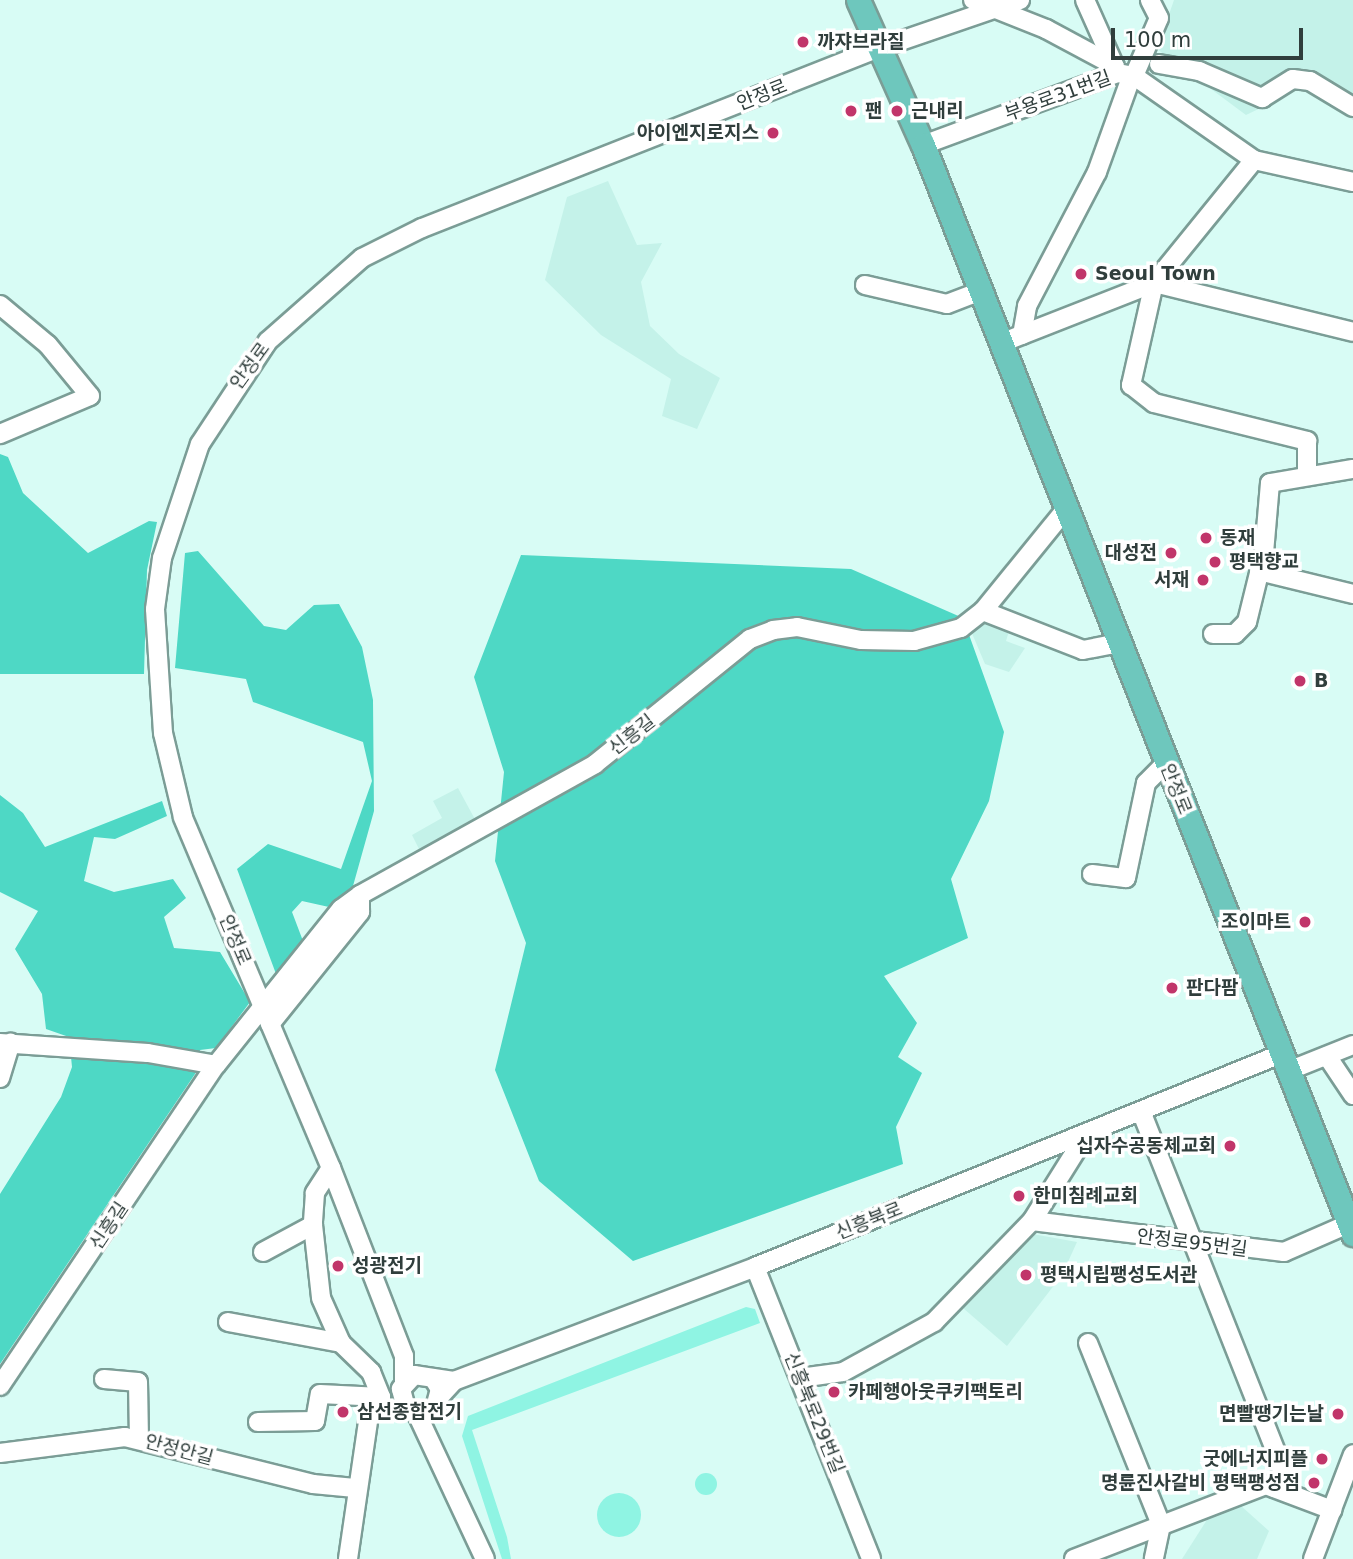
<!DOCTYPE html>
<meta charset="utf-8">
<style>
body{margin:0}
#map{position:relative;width:1353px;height:1559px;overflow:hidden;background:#d8fcf5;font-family:"DejaVu Sans","Noto Sans KR",sans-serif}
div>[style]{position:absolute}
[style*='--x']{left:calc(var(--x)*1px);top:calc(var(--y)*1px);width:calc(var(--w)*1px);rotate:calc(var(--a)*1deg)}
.built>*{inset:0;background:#c4f2e9}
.green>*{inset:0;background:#8ff4e3}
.round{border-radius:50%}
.forest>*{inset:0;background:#4ed8c5}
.roads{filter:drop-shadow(2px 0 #7b9d96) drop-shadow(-2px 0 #7b9d96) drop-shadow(0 2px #7b9d96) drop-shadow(0 -2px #7b9d96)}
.minor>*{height:18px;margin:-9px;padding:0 9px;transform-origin:9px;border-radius:9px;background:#fff}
.major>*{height:23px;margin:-11.5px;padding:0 11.5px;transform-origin:11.5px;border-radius:11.5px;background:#6ec7bd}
.dots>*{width:19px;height:19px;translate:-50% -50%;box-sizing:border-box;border:4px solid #fff;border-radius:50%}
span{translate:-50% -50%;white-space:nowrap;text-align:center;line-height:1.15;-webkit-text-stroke:7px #fff;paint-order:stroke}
.poi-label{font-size:19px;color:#303e3c;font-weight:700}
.left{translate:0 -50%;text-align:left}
.right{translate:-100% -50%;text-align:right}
.street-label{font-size:19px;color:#303e3c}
.scale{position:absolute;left:1111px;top:28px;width:192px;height:32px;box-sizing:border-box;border:4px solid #303e3c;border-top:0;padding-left:9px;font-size:21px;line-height:24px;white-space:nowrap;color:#303e3c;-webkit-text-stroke:5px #fff;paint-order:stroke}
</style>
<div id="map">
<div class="built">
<div style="clip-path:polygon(1174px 0,1353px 0,1353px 120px,1304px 87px,1246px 115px,1157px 49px)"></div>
<div style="clip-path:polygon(608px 181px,637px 245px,662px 243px,641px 282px,650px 326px,679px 354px,720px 378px,697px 429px,662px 416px,671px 379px,601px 335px,545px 280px,567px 197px)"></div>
<div style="clip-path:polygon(984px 618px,1009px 631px,1006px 641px,1025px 648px,1009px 672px,985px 664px,971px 631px)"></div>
<div style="clip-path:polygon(458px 788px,477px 823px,421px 853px,412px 835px,442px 818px,433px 801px)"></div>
<div style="clip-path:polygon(1027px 1233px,1077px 1242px,1062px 1275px,1007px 1346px,956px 1302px)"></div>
<div style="clip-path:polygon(1240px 1505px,1269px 1531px,1257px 1559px,1182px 1559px,1210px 1515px)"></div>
</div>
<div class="green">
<div style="clip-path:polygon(746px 1307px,755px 1309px,760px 1323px,472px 1430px,507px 1537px,511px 1559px,502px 1559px,462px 1436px,468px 1416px)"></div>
<div class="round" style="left:695px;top:1473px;width:22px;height:22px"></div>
<div class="round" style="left:597px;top:1493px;width:44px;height:44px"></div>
</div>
<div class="forest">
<div style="clip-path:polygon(0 454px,8px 457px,23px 493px,88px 553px,149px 521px,157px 522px,147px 570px,144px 674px,0 674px)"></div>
<div style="clip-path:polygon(198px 551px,264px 626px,286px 630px,314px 605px,339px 604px,362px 647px,373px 700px,374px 811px,353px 886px,329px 907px,302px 901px,292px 912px,303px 941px,279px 982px,237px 869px,268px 844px,341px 869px,372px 781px,363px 742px,253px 702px,246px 679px,175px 668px,185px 553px)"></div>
<div style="clip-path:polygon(521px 555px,851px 569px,963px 618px,1004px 732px,989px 801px,951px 879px,968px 938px,884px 976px,917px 1023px,898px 1057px,922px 1073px,896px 1127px,903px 1164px,633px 1261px,539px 1181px,495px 1070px,526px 943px,495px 861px,504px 772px,474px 677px)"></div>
<div style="clip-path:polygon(0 795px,23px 813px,45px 847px,162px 801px,167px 816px,115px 839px,94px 837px,84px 881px,114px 892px,173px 879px,186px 898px,164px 917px,174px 948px,220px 952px,250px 1002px,216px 1048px,200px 1050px,197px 1071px,0 1364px,0 1194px,61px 1097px,72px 1067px,69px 1037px,46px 1029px,42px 994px,15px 949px,38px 911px,0 892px)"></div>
</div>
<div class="roads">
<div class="minor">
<div style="--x:973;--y:0;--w:79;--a:21.7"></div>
<div style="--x:1046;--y:29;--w:78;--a:28.2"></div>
<div style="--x:1085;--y:0;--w:73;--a:65.9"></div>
<div style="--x:1159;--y:64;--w:41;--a:9.9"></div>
<div style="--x:1199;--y:71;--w:69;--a:23.2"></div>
<div style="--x:1262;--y:98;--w:36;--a:-32"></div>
<div style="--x:1293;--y:79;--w:17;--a:7"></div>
<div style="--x:1310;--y:81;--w:50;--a:31.2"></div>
<div style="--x:1134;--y:76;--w:63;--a:-66.7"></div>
<div style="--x:1159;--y:18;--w:20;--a:-117"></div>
<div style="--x:923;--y:145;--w:208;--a:-20.3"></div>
<div style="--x:1118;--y:73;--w:16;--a:11"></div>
<div style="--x:1134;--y:76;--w:146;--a:35"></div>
<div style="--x:1254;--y:160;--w:101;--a:12.5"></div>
<div style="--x:1254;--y:160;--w:159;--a:129.1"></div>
<div style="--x:1154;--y:283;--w:105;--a:102.7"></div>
<div style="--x:1131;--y:385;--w:29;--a:38"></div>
<div style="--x:1154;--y:403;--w:158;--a:13.9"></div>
<div style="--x:1307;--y:441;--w:35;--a:90"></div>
<div style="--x:865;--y:285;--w:84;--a:13"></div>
<div style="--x:947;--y:304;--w:36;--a:-21"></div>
<div style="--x:0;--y:305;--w:62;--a:39.8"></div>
<div style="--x:48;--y:345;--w:66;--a:50.5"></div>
<div style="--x:90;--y:396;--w:98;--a:157.1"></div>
<div style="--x:1022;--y:335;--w:29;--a:-80"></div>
<div style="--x:1027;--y:306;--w:151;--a:-62.4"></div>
<div style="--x:1097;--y:172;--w:103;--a:-70.2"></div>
<div style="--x:1001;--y:343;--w:164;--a:-21.4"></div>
<div style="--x:1154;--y:283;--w:205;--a:13.8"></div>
<div style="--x:1259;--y:571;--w:97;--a:13.7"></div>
<div style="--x:983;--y:611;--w:132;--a:-50.9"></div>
<div style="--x:1213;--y:634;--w:22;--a:0"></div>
<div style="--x:1235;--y:634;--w:17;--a:-45"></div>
<div style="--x:1247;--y:622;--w:71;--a:-76.2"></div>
<div style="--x:1264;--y:553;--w:70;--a:-85.1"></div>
<div style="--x:1270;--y:483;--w:84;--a:-9.6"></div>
<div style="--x:1092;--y:874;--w:34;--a:7"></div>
<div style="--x:1126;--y:878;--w:97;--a:-78.1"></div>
<div style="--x:1146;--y:783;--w:28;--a:-45"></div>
<div style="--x:270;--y:1024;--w:144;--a:-51.2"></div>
<div style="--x:360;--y:912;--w:17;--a:-90"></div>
<div style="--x:0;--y:1043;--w:148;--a:3.9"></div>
<div style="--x:148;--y:1053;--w:69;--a:10"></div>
<div style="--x:1327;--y:1056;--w:47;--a:56.3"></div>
<div style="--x:1288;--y:1071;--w:70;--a:-21.8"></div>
<div style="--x:0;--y:1078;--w:37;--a:-73"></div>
<div style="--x:1141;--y:1111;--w:385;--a:68.4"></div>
<div style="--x:1283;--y:1469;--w:21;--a:113"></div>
<div style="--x:331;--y:1168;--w:30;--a:123"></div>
<div style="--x:315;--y:1193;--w:32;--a:94"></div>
<div style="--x:313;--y:1225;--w:73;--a:83.7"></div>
<div style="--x:321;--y:1298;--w:49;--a:66"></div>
<div style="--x:341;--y:1343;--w:42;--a:44"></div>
<div style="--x:371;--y:1372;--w:27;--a:68"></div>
<div style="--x:381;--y:1397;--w:16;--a:135"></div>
<div style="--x:370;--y:1408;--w:153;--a:98.3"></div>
<div style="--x:1032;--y:1221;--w:254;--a:7"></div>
<div style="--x:1284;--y:1252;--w:70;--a:-23.6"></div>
<div style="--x:263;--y:1252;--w:57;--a:-28.4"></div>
<div style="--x:755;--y:1267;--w:314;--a:68.3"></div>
<div style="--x:228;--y:1322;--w:115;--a:10.5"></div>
<div style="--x:1088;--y:1343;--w:196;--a:68.1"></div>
<div style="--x:1161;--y:1525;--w:35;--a:102"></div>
<div style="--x:433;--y:1378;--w:13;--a:58"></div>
<div style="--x:440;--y:1389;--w:20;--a:105"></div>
<div style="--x:435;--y:1408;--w:19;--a:162"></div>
<div style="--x:417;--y:1414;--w:13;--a:-151"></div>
<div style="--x:406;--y:1408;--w:20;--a:-105"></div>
<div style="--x:401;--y:1389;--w:19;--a:-47"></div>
<div style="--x:414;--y:1375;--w:40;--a:8.5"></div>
<div style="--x:800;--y:1378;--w:43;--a:-7.9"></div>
<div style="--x:843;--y:1372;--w:104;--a:-28.8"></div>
<div style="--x:934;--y:1322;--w:141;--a:-45.9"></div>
<div style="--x:1032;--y:1221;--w:104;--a:-58"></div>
<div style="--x:104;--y:1379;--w:34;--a:5"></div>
<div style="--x:138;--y:1382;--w:56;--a:89"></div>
<div style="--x:404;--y:1383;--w:27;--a:-90"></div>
<div style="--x:404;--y:1356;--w:202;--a:-111.2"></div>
<div style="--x:331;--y:1168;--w:381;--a:-112.9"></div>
<div style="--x:183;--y:817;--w:86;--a:-103.4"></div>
<div style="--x:163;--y:733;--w:124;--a:-93.7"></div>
<div style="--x:155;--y:609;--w:51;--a:-82.2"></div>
<div style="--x:162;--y:558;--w:120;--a:-71.6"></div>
<div style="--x:200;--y:444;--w:123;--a:-56.6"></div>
<div style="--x:268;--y:341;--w:125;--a:-41.4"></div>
<div style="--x:362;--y:258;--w:67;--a:-26.6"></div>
<div style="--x:422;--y:228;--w:492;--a:-21.5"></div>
<div style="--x:880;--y:48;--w:148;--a:-18.9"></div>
<div style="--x:0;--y:1386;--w:387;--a:-56.1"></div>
<div style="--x:216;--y:1065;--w:200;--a:-51.3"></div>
<div style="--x:341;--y:909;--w:24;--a:-36"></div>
<div style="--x:360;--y:895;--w:269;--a:-29.1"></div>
<div style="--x:595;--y:764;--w:199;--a:-38.9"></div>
<div style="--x:750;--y:639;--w:25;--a:-21"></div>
<div style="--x:773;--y:630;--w:24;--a:-7"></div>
<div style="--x:797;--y:627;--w:65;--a:11.5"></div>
<div style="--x:861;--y:640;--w:53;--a:1.1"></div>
<div style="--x:914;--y:641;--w:49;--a:-15.5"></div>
<div style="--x:961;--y:628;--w:28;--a:-38"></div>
<div style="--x:983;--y:611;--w:107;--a:21.3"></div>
<div style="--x:1083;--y:650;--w:36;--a:-11"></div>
<div style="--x:440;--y:1396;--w:21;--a:-47"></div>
<div style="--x:454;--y:1381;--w:322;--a:-20.7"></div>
<div style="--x:755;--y:1267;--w:567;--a:-22.05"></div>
<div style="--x:417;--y:1414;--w:160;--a:64.9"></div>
<div style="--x:258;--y:1422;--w:57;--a:-1"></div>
<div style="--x:315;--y:1421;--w:27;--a:-80"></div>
<div style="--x:320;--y:1394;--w:61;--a:2.8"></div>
<div style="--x:0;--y:1453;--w:126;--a:-7.3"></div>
<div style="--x:125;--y:1437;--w:194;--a:14"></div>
<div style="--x:313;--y:1484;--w:42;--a:5.4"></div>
<div style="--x:1074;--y:1559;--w:206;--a:-21.1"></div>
<div style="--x:1266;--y:1485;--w:71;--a:20.7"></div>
<div style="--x:1313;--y:1559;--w:112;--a:-69.1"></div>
</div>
<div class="major">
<div style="--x:858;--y:0;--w:159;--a:65.9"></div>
<div style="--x:923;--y:145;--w:1171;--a:68.45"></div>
</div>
</div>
<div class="dots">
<div style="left:803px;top:42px;background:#c1356a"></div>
<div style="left:851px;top:111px;background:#c1356a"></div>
<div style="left:897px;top:111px;background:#c1356a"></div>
<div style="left:773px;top:133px;background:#c1356a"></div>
<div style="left:1081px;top:274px;background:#c1356a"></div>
<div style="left:1206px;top:538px;background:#c1356a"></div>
<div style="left:1171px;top:553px;background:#c1356a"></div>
<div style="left:1215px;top:562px;background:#c1356a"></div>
<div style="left:1203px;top:580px;background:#c1356a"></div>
<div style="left:1300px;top:681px;background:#c1356a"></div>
<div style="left:1305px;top:922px;background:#c1356a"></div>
<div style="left:1172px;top:988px;background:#c1356a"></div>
<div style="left:1230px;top:1146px;background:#c1356a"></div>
<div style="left:1019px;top:1196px;background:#c1356a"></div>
<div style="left:338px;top:1266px;background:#c1356a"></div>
<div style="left:1026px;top:1275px;background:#c1356a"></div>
<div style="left:834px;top:1392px;background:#c1356a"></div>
<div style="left:343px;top:1412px;background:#c1356a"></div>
<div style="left:1338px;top:1414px;background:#c1356a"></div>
<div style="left:1322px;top:1459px;background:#c1356a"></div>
<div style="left:1314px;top:1483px;background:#c1356a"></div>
</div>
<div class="poi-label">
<span class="left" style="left:817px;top:42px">까쟈브라질</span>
<span class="left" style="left:865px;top:111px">팬</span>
<span class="left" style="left:911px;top:111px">근내리</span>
<span class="right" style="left:759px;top:133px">아이엔지로지스</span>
<span class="left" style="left:1095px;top:274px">Seoul Town</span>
<span class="left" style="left:1220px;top:538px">동재</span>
<span class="right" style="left:1157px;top:553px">대성전</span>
<span class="left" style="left:1229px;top:562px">평택향교</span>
<span class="right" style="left:1189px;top:580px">서재</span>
<span class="left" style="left:1314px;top:681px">B</span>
<span class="right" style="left:1291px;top:922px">조이마트</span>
<span class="left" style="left:1186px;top:988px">판다팜</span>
<span class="right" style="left:1216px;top:1146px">십자수공동체교회</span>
<span class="left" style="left:1033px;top:1196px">한미침례교회</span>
<span class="left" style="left:352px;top:1266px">성광전기</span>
<span class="left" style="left:1040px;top:1275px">평택시립팽성도서관</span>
<span class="left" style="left:848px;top:1392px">카페행아웃쿠키팩토리</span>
<span class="left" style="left:357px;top:1412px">삼선종합전기</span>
<span class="right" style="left:1324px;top:1414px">면빨땡기는날</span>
<span class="right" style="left:1308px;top:1459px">굿에너지피플</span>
<span class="right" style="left:1300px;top:1483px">명륜진사갈비 평택팽성점</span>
</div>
<div class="street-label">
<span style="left:762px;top:95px;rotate:-22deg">안정로</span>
<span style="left:1058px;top:96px;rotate:-20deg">부용로31번길</span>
<span style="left:250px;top:366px;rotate:-54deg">안정로</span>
<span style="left:632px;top:735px;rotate:-38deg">신흥길</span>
<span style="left:1176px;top:789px;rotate:68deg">안정로</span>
<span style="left:235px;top:940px;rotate:67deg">안정로</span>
<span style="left:869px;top:1221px;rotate:-22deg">신흥북로</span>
<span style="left:109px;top:1226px;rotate:-56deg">신흥길</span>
<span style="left:1192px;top:1243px;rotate:7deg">안정로95번길</span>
<span style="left:814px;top:1413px;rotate:68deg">신흥북로29번길</span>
<span style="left:179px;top:1450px;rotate:15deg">안정안길</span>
</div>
<div class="scale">100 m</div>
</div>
